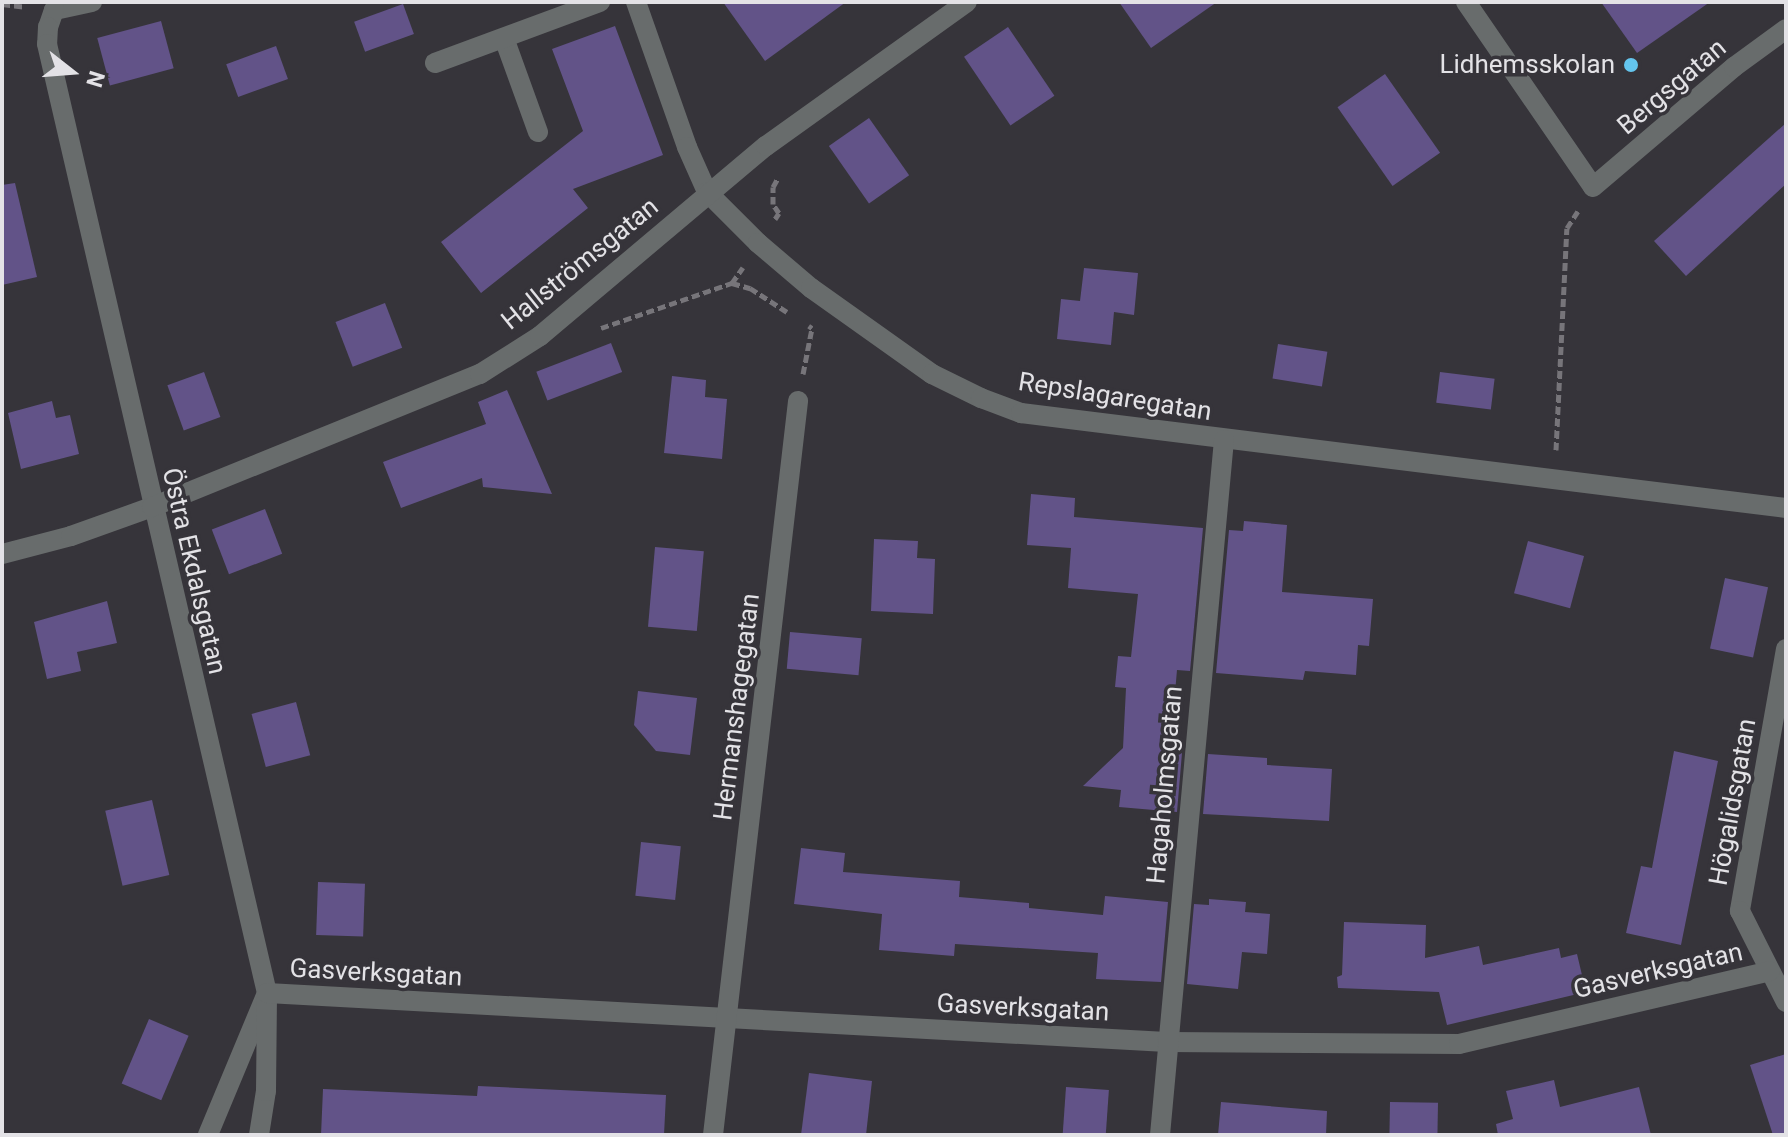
<!DOCTYPE html>
<meta charset="utf-8">
<style>
body{margin:0}
#map{position:relative;width:1788px;height:1137px;overflow:hidden;background:#36343a;font-family:Roboto,sans-serif}
div>[style]{position:absolute}
[style*='--x']{left:calc(var(--x)*1px);top:calc(var(--y)*1px);width:calc(var(--w)*1px);rotate:calc(var(--a)*1deg)}
.building>*{inset:0;background:#625388;transform-origin:0 0}
.path>*{height:5px;margin-top:-2.5px;transform-origin:0;background:repeating-linear-gradient(90deg,#77757a 0 8px,transparent 0 12px)}
.minor>*{height:20px;margin:-10px;padding:0 10px;transform-origin:10px;border-radius:10px;background:#686c6c}
.dots>*{width:22px;height:22px;translate:-50% -50%;box-sizing:border-box;border:4px solid #36343a;border-radius:50%}
span{translate:-50% -50%;white-space:nowrap;text-align:center;line-height:1.15;-webkit-text-stroke:7px #36343a;paint-order:stroke}
.poi-label{font-size:26px;color:#e3e2e6}
.right{translate:-100% -50%;text-align:right}
.street-label{font-size:26px;color:#e3e2e6}
.frame{position:absolute;inset:0;border:4px solid #e3e2e6;pointer-events:none}
.north{position:absolute;left:32px;top:32px;width:80px;height:80px;-webkit-text-stroke:6px #36343a;paint-order:stroke;rotate:107deg;font-size:22px;font-weight:700;line-height:32px;text-align:center;color:#e3e2e6}
.north::after{content:'';display:block;margin:auto;width:28px;height:36px;background:#e3e2e6;clip-path:polygon(50% 0,100% 100%,50% 72%,0 100%)}
</style>
<div id="map">
<div class="building">
<div style="clip-path:polygon(723px 2px,846px 2px,765px 61px)"></div>
<div style="clip-path:polygon(1119px 2px,1217px 2px,1151px 48px)"></div>
<div style="clip-path:polygon(1601px 2px,1710px 2px,1637px 53px)"></div>
<div style="left:403px;top:4px;width:32px;height:52px;rotate:70deg"></div>
<div style="left:161px;top:21px;width:49px;height:66px;rotate:75deg"></div>
<div style="clip-path:polygon(615px 26px,663px 155px,573px 189px,588px 208px,481px 293px,441px 242px,583px 131px,552px 49px)"></div>
<div style="left:1008px;top:27px;width:83px;height:53px;rotate:56deg"></div>
<div style="left:276px;top:46px;width:35px;height:53px;rotate:70deg"></div>
<div style="left:1385px;top:74px;width:96px;height:58px;rotate:55deg"></div>
<div style="left:869px;top:118px;width:70px;height:49px;rotate:55deg"></div>
<div style="clip-path:polygon(1786px 123px,1786px 184px,1686px 276px,1654px 241px)"></div>
<div style="clip-path:polygon(15px 183px,37px 277px,2px 285px,2px 185px)"></div>
<div style="clip-path:polygon(1084px 268px,1138px 273px,1134px 315px,1114px 312px,1111px 345px,1057px 339px,1061px 299px,1080px 301px)"></div>
<div style="left:385px;top:303px;width:48px;height:53px;rotate:69deg"></div>
<div style="left:611px;top:343px;width:31px;height:80px;rotate:69deg"></div>
<div style="left:1278px;top:344px;width:50px;height:35px;rotate:9deg"></div>
<div style="left:204px;top:372px;width:48px;height:39px;rotate:70deg"></div>
<div style="left:1440px;top:372px;width:55px;height:31px;rotate:7deg"></div>
<div style="clip-path:polygon(672px 376px,706px 380px,705px 397px,727px 399px,722px 459px,664px 453px)"></div>
<div style="clip-path:polygon(507px 390px,552px 494px,483px 487px,482px 478px,401px 508px,383px 462px,486px 424px,478px 402px)"></div>
<div style="clip-path:polygon(52px 401px,56px 418px,70px 415px,79px 454px,21px 469px,8px 413px)"></div>
<div style="clip-path:polygon(1031px 494px,1075px 498px,1074px 517px,1203px 528px,1190px 671px,1177px 670px,1170px 751px,1182px 753px,1177px 812px,1119px 807px,1121px 790px,1083px 786px,1123px 748px,1126px 688px,1115px 687px,1118px 656px,1131px 657px,1138px 594px,1068px 588px,1071px 548px,1027px 545px)"></div>
<div style="left:265px;top:509px;width:48px;height:57px;rotate:69deg"></div>
<div style="clip-path:polygon(1244px 521px,1287px 525px,1282px 592px,1373px 599px,1369px 646px,1358px 645px,1356px 675px,1305px 671px,1303px 680px,1216px 673px,1229px 530px,1243px 531px)"></div>
<div style="clip-path:polygon(874px 539px,918px 541px,917px 558px,935px 559px,933px 614px,871px 611px)"></div>
<div style="left:1528px;top:541px;width:58px;height:54px;rotate:15deg"></div>
<div style="left:655px;top:547px;width:49px;height:80px;rotate:5deg"></div>
<div style="left:1725px;top:578px;width:44px;height:72px;rotate:12deg"></div>
<div style="clip-path:polygon(107px 601px,117px 643px,77px 652px,81px 671px,47px 679px,34px 622px)"></div>
<div style="left:790px;top:632px;width:72px;height:37px;rotate:5deg"></div>
<div style="clip-path:polygon(638px 691px,697px 698px,690px 755px,656px 751px,634px 725px)"></div>
<div style="left:296px;top:702px;width:55px;height:46px;rotate:75deg"></div>
<div style="clip-path:polygon(1674px 751px,1718px 761px,1681px 945px,1626px 933px,1641px 866px,1652px 868px)"></div>
<div style="clip-path:polygon(1208px 754px,1267px 758px,1267px 765px,1332px 769px,1329px 821px,1203px 814px)"></div>
<div style="left:152px;top:800px;width:77px;height:48px;rotate:77deg"></div>
<div style="left:641px;top:842px;width:40px;height:54px;rotate:6deg"></div>
<div style="clip-path:polygon(801px 848px,845px 853px,843px 872px,960px 881px,959px 897px,1029px 903px,1029px 908px,1103px 915px,1105px 896px,1168px 902px,1161px 982px,1096px 979px,1098px 953px,955px 944px,954px 956px,879px 950px,882px 914px,794px 904px)"></div>
<div style="left:318px;top:882px;width:47px;height:53px;rotate:2deg"></div>
<div style="clip-path:polygon(1209px 899px,1246px 902px,1245px 912px,1270px 914px,1267px 954px,1242px 952px,1238px 989px,1187px 984px,1194px 904px,1209px 905px)"></div>
<div style="clip-path:polygon(1344px 922px,1426px 925px,1425px 958px,1479px 946px,1483px 965px,1559px 948px,1561px 958px,1577px 954px,1586px 992px,1447px 1025px,1439px 992px,1338px 988px,1337px 977px,1342px 975px)"></div>
<div style="left:149px;top:1019px;width:43px;height:70px;rotate:23deg"></div>
<div style="clip-path:polygon(1786px 1054px,1786px 1135px,1773px 1135px,1750px 1065px)"></div>
<div style="clip-path:polygon(809px 1073px,872px 1081px,866px 1135px,801px 1135px)"></div>
<div style="clip-path:polygon(1554px 1080px,1560px 1107px,1639px 1087px,1651px 1135px,1498px 1135px,1496px 1124px,1513px 1119px,1506px 1091px)"></div>
<div style="clip-path:polygon(478px 1086px,666px 1095px,664px 1135px,321px 1135px,323px 1089px,477px 1096px)"></div>
<div style="left:1066px;top:1087px;width:43px;height:48px;rotate:4deg"></div>
<div style="clip-path:polygon(1221px 1102px,1327px 1111px,1326px 1135px,1218px 1135px)"></div>
<div style="left:1390px;top:1102px;width:48px;height:33px;rotate:1deg"></div>
</div>
<div class="path">
<div style="--x:2;--y:4;--w:23;--a:7"></div>
<div style="--x:775;--y:219;--w:7;--a:-56"></div>
<div style="--x:779;--y:213;--w:11;--a:-124"></div>
<div style="--x:773;--y:204;--w:17;--a:-90"></div>
<div style="--x:773;--y:187;--w:10;--a:-61"></div>
<div style="--x:732;--y:283;--w:19;--a:-55"></div>
<div style="--x:601;--y:328;--w:139;--a:-19"></div>
<div style="--x:732;--y:283;--w:19;--a:16"></div>
<div style="--x:750;--y:288;--w:44;--a:33"></div>
<div style="--x:803;--y:374;--w:47;--a:-78.9"></div>
<div style="--x:812;--y:328;--w:4;--a:-146"></div>
<div style="--x:1556;--y:450;--w:222;--a:-87.2"></div>
<div style="--x:1567;--y:228;--w:20;--a:-57"></div>
</div>
<div class="minor">
<div style="--x:92;--y:2;--w:39;--a:168"></div>
<div style="--x:54;--y:10;--w:18;--a:109"></div>
<div style="--x:48;--y:27;--w:17;--a:93"></div>
<div style="--x:47;--y:44;--w:974;--a:76.95"></div>
<div style="--x:267;--y:993;--w:154;--a:112.6"></div>
<div style="--x:636;--y:2;--w:154;--a:70.6"></div>
<div style="--x:687;--y:147;--w:49;--a:66"></div>
<div style="--x:707;--y:192;--w:72;--a:45"></div>
<div style="--x:758;--y:243;--w:70;--a:40.3"></div>
<div style="--x:811;--y:288;--w:148;--a:35.4"></div>
<div style="--x:932;--y:374;--w:55;--a:26.1"></div>
<div style="--x:981;--y:398;--w:43;--a:20.6"></div>
<div style="--x:1021;--y:413;--w:771;--a:7.08"></div>
<div style="--x:1466;--y:2;--w:224;--a:55.5"></div>
<div style="--x:1593;--y:187;--w:185;--a:-40.4"></div>
<div style="--x:1734;--y:67;--w:64;--a:-36.2"></div>
<div style="--x:504;--y:38;--w:100;--a:70.1"></div>
<div style="--x:435;--y:63;--w:176;--a:-20.3"></div>
<div style="--x:2;--y:554;--w:71;--a:-14.6"></div>
<div style="--x:71;--y:536;--w:86;--a:-19.7"></div>
<div style="--x:152;--y:507;--w:354;--a:-22.1"></div>
<div style="--x:480;--y:374;--w:71;--a:-32.3"></div>
<div style="--x:540;--y:336;--w:295;--a:-40.1"></div>
<div style="--x:766;--y:146;--w:247;--a:-35.6"></div>
<div style="--x:1786;--y:649;--w:266;--a:100"></div>
<div style="--x:1740;--y:911;--w:102;--a:63.2"></div>
<div style="--x:259;--y:1135;--w:45;--a:-81"></div>
<div style="--x:266;--y:1091;--w:98;--a:-89.4"></div>
<div style="--x:267;--y:993;--w:901;--a:3.12"></div>
<div style="--x:1167;--y:1042;--w:292;--a:0.4"></div>
<div style="--x:1459;--y:1044;--w:319;--a:-13.2"></div>
<div style="--x:713;--y:1135;--w:739;--a:-83.39"></div>
<div style="--x:1160;--y:1135;--w:698;--a:-84.74"></div>
</div>
<div class="dots">
<div style="left:1631px;top:65px;background:#64c5ee"></div>
</div>
<div class="poi-label">
<span class="right" style="left:1615px;top:65px">Lidhemsskolan</span>
</div>
<div class="street-label">
<span style="left:1672px;top:87px;rotate:-40deg">Bergsgatan</span>
<span style="left:580px;top:264px;rotate:-39deg">Hallströmsgatan</span>
<span style="left:1115px;top:397px;rotate:9deg">Repslagaregatan</span>
<span style="left:194px;top:571px;rotate:77deg">Östra Ekdalsgatan</span>
<span style="left:737px;top:707px;rotate:-83deg">Hermanshagegatan</span>
<span style="left:1165px;top:785px;rotate:-85deg">Hagaholmsgatan</span>
<span style="left:1733px;top:802px;rotate:-80deg">Högalidsgatan</span>
<span style="left:1658px;top:971px;rotate:-13deg">Gasverksgatan</span>
<span style="left:376px;top:973px;rotate:3deg">Gasverksgatan</span>
<span style="left:1023px;top:1008px;rotate:3deg">Gasverksgatan</span>
</div>
<div class="frame"></div>
<div class="north">N</div>
</div>
